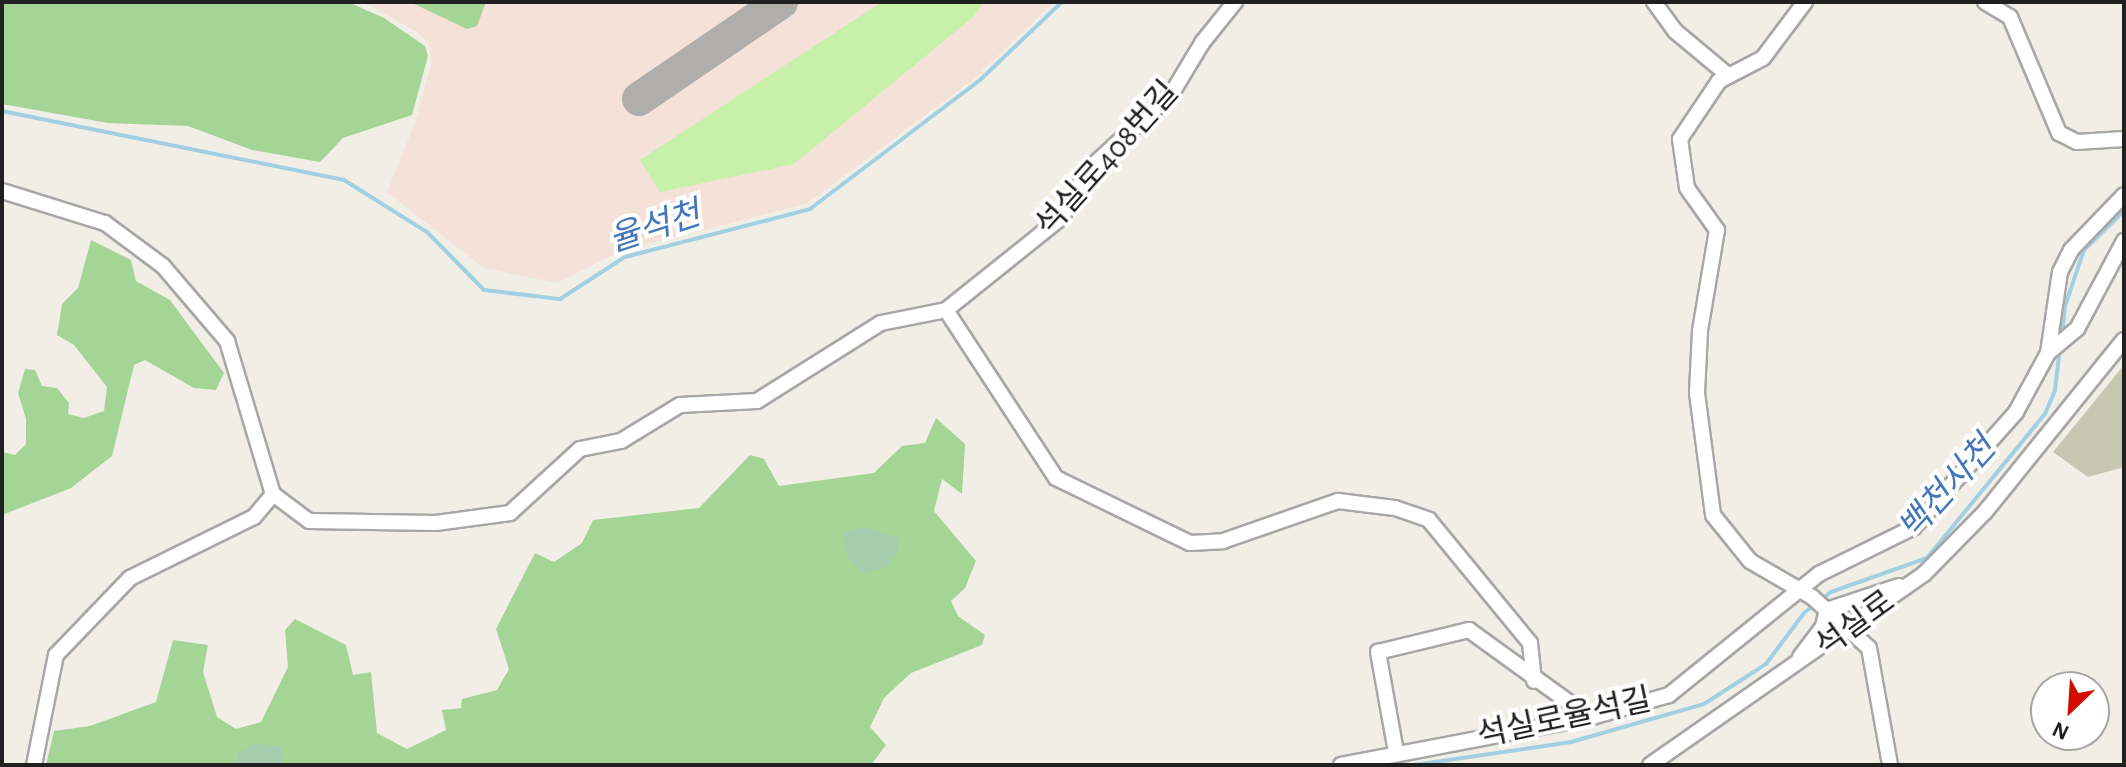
<!DOCTYPE html>
<meta charset="utf-8">
<style>
body{margin:0}
#map{position:relative;width:2126px;height:767px;overflow:hidden;background:#f1eee6;font-family:"Alegreya Sans","Noto Sans KR",sans-serif}
div>[style]{position:absolute}
[style*='--x']{left:calc(var(--x)*1px);top:calc(var(--y)*1px);width:calc(var(--w)*1px);rotate:calc(var(--a)*1deg)}
.military>*{inset:0;background:#f4e1d8}
.construction>*{inset:0;background:#c6c7b0}
.grass>*{inset:0;background:#c7f0a8}
.forest>*{inset:0;background:#a5d497}
.cemetery>*{inset:0;background:#a5cdad}
.stream>*{height:4px;margin:-2px;padding:0 2px;transform-origin:2px;border-radius:2px;background:#a2d0e3}
.taxiway>*{height:34px;margin:-17px;padding:0 17px;transform-origin:17px;border-radius:17px;background:#b0aeaa}
.roads{filter:drop-shadow(2px 0 #a7a7a7) drop-shadow(-2px 0 #a7a7a7) drop-shadow(0 2px #a7a7a7) drop-shadow(0 -2px #a7a7a7)}
.minor>*{height:14px;margin:-7px;padding:0 7px;transform-origin:7px;border-radius:7px;background:#fff}
span{translate:-50% -50%;white-space:nowrap;text-align:center;line-height:1.15;-webkit-text-stroke:8px #fff;paint-order:stroke}
.street-label{font-size:32px;color:#202020}
.water-label{font-size:34px;color:#4377ba;font-style:italic}
.frame{position:absolute;inset:0;border:4px solid #202020;pointer-events:none}
.north{position:absolute;left:2030px;top:671px;width:80px;height:80px;box-sizing:border-box;background:#fff;border:2px solid #a6a6a6;border-radius:50%;rotate:205deg;font-size:22px;font-weight:700;line-height:32px;text-align:center;color:#202020}
.north::after{content:'';display:block;margin:auto;width:28px;height:36px;background:#d00d00;clip-path:polygon(50% 0,100% 100%,50% 72%,0 100%)}
</style>
<div id="map">
<div class="military">
<div style="clip-path:polygon(363px 2px,1053px 2px,975px 78px,806px 204px,620px 251px,557px 283px,484px 268px,387px 192px,415px 123px,431px 64px,430px 47px,419px 33px)"></div>
</div>
<div class="construction">
<div style="clip-path:polygon(2124px 365px,2124px 467px,2088px 477px,2053px 452px)"></div>
</div>
<div class="grass">
<div style="clip-path:polygon(882px 2px,984px 2px,973px 17px,794px 164px,660px 192px,640px 160px)"></div>
</div>
<div class="forest">
<div style="clip-path:polygon(2px 2px,348px 2px,384px 18px,425px 46px,428px 56px,412px 115px,343px 138px,320px 162px,252px 150px,188px 126px,108px 123px,2px 104px)"></div>
<div style="clip-path:polygon(410px 2px,486px 2px,477px 26px,467px 29px)"></div>
<div style="clip-path:polygon(91px 240px,131px 260px,136px 281px,170px 300px,224px 373px,216px 390px,194px 388px,145px 360px,134px 365px,112px 456px,71px 488px,2px 515px,2px 452px,15px 455px,26px 444px,26px 419px,18px 393px,25px 369px,35px 370px,42px 386px,57px 388px,69px 403px,68px 414px,84px 418px,104px 411px,107px 387px,74px 345px,57px 335px,62px 304px,78px 288px)"></div>
<div style="clip-path:polygon(936px 418px,965px 444px,962px 494px,942px 479px,934px 511px,976px 561px,965px 588px,951px 601px,958px 616px,985px 635px,982px 645px,911px 673px,884px 698px,870px 727px,886px 745px,871px 765px,284px 765px,238px 753px,238px 765px,46px 765px,54px 731px,90px 726px,156px 702px,173px 640px,208px 645px,203px 672px,217px 717px,236px 729px,261px 722px,288px 667px,285px 630px,295px 619px,346px 645px,353px 675px,371px 672px,377px 733px,407px 749px,446px 730px,442px 710px,461px 708px,462px 699px,497px 690px,509px 669px,496px 629px,535px 553px,554px 562px,582px 543px,593px 520px,699px 508px,750px 455px,764px 459px,779px 486px,874px 473px,902px 446px,925px 443px)"></div>
</div>
<div class="cemetery">
<div style="clip-path:polygon(864px 527px,898px 538px,898px 552px,886px 568px,863px 573px,847px 558px,844px 533px)"></div>
<div style="clip-path:polygon(256px 743px,281px 747px,284px 765px,238px 765px,238px 753px)"></div>
</div>
<div class="stream">
<div style="--x:2;--y:111;--w:349;--a:11.4"></div>
<div style="--x:344;--y:180;--w:98;--a:32.1"></div>
<div style="--x:427;--y:232;--w:81;--a:45.5"></div>
<div style="--x:484;--y:290;--w:77;--a:6.8"></div>
<div style="--x:560;--y:299;--w:77;--a:-32.9"></div>
<div style="--x:625;--y:257;--w:191;--a:-14.5"></div>
<div style="--x:810;--y:209;--w:213;--a:-37.2"></div>
<div style="--x:980;--y:80;--w:113;--a:-43.6"></div>
<div style="--x:2062;--y:335;--w:29;--a:-84"></div>
<div style="--x:2065;--y:306;--w:59;--a:-71.3"></div>
<div style="--x:2084;--y:250;--w:56;--a:-44.3"></div>
<div style="--x:1414;--y:765;--w:159;--a:-8.3"></div>
<div style="--x:1571;--y:742;--w:138;--a:-15.9"></div>
<div style="--x:1704;--y:704;--w:74;--a:-32.8"></div>
<div style="--x:1766;--y:664;--w:64;--a:-53.3"></div>
<div style="--x:1804;--y:613;--w:34;--a:-38"></div>
<div style="--x:1831;--y:592;--w:102;--a:-19.5"></div>
<div style="--x:1927;--y:558;--w:186;--a:-50.7"></div>
<div style="--x:2045;--y:414;--w:26;--a:-67"></div>
<div style="--x:2055;--y:390;--w:43;--a:-83.4"></div>
</div>
<div class="taxiway">
<div style="--x:639;--y:99;--w:172;--a:-34.3"></div>
</div>
<div class="roads">
<div class="minor">
<div style="--x:1654;--y:2;--w:36;--a:54"></div>
<div style="--x:1675;--y:31;--w:70;--a:39.8"></div>
<div style="--x:1805;--y:2;--w:70;--a:126.9"></div>
<div style="--x:1763;--y:58;--w:50;--a:152.4"></div>
<div style="--x:1719;--y:81;--w:70;--a:123.9"></div>
<div style="--x:1680;--y:139;--w:49;--a:81.9"></div>
<div style="--x:1687;--y:188;--w:52;--a:54.5"></div>
<div style="--x:1717;--y:230;--w:102;--a:99.6"></div>
<div style="--x:1700;--y:331;--w:62;--a:92.8"></div>
<div style="--x:1697;--y:393;--w:123;--a:82.5"></div>
<div style="--x:1713;--y:515;--w:59;--a:51.2"></div>
<div style="--x:1750;--y:561;--w:72;--a:30.1"></div>
<div style="--x:1812;--y:597;--w:76;--a:41.8"></div>
<div style="--x:1869;--y:648;--w:119;--a:79.8"></div>
<div style="--x:1985;--y:2;--w:29;--a:31"></div>
<div style="--x:2010;--y:17;--w:126;--a:67.1"></div>
<div style="--x:2059;--y:133;--w:20;--a:27"></div>
<div style="--x:2077;--y:142;--w:47;--a:-3.7"></div>
<div style="--x:2;--y:191;--w:108;--a:17.3"></div>
<div style="--x:105;--y:223;--w:72;--a:36.6"></div>
<div style="--x:163;--y:266;--w:99;--a:49.5"></div>
<div style="--x:227;--y:341;--w:160;--a:73.3"></div>
<div style="--x:273;--y:494;--w:45;--a:36.9"></div>
<div style="--x:309;--y:521;--w:127;--a:0.9"></div>
<div style="--x:436;--y:523;--w:75;--a:-7.7"></div>
<div style="--x:510;--y:513;--w:95;--a:-42.4"></div>
<div style="--x:580;--y:449;--w:42;--a:-11"></div>
<div style="--x:621;--y:441;--w:69;--a:-31.4"></div>
<div style="--x:680;--y:405;--w:77;--a:-3"></div>
<div style="--x:757;--y:401;--w:146;--a:-32.2"></div>
<div style="--x:881;--y:323;--w:66;--a:-11.3"></div>
<div style="--x:946;--y:310;--w:149;--a:-38.7"></div>
<div style="--x:1062;--y:217;--w:54;--a:-61"></div>
<div style="--x:1088;--y:170;--w:114;--a:-42.5"></div>
<div style="--x:1172;--y:93;--w:58;--a:-59"></div>
<div style="--x:1202;--y:43;--w:53;--a:-51.2"></div>
<div style="--x:946;--y:310;--w:201;--a:56.8"></div>
<div style="--x:1056;--y:478;--w:149;--a:25.9"></div>
<div style="--x:1190;--y:543;--w:33;--a:-3"></div>
<div style="--x:1223;--y:541;--w:122;--a:-19.2"></div>
<div style="--x:1338;--y:501;--w:57;--a:7"></div>
<div style="--x:1395;--y:508;--w:36;--a:19"></div>
<div style="--x:1429;--y:520;--w:159;--a:50.6"></div>
<div style="--x:1530;--y:643;--w:38;--a:84"></div>
<div style="--x:2048;--y:353;--w:82;--a:-81.6"></div>
<div style="--x:2060;--y:272;--w:25;--a:-63"></div>
<div style="--x:2071;--y:250;--w:76;--a:-46.1"></div>
<div style="--x:1827;--y:610;--w:76;--a:-18.4"></div>
<div style="--x:1800;--y:657;--w:39;--a:-53"></div>
<div style="--x:1823;--y:626;--w:16;--a:-76"></div>
<div style="--x:1396;--y:752;--w:102;--a:-100.2"></div>
<div style="--x:1378;--y:652;--w:94;--a:-13.6"></div>
<div style="--x:1469;--y:630;--w:130;--a:35.9"></div>
<div style="--x:1574;--y:706;--w:14;--a:65"></div>
<div style="--x:34;--y:765;--w:112;--a:-78.7"></div>
<div style="--x:56;--y:655;--w:107;--a:-46.1"></div>
<div style="--x:130;--y:578;--w:138;--a:-26.2"></div>
<div style="--x:254;--y:517;--w:30;--a:-50"></div>
<div style="--x:1341;--y:765;--w:256;--a:-10.8"></div>
<div style="--x:1592;--y:717;--w:80;--a:-15.9"></div>
<div style="--x:1669;--y:695;--w:193;--a:-38.9"></div>
<div style="--x:1819;--y:574;--w:106;--a:-26.3"></div>
<div style="--x:1914;--y:527;--w:154;--a:-48.4"></div>
<div style="--x:2016;--y:412;--w:67;--a:-61.5"></div>
<div style="--x:2048;--y:353;--w:38;--a:-40"></div>
<div style="--x:2077;--y:329;--w:100;--a:-61.9"></div>
<div style="--x:1650;--y:765;--w:334;--a:-34.9"></div>
<div style="--x:1924;--y:574;--w:87;--a:-45.5"></div>
<div style="--x:1985;--y:512;--w:221;--a:-51.1"></div>
</div>
</div>
<div class="street-label">
<span style="left:1107px;top:159px;rotate:-48deg">석실로408번길</span>
<span style="left:1855px;top:624px;rotate:-36deg">석실로</span>
<span style="left:1564px;top:718px;rotate:-12deg">석실로율석길</span>
</div>
<div class="water-label">
<span style="left:655px;top:228px;rotate:-18deg">율석천</span>
<span style="left:1948px;top:489px;rotate:-48deg">백천사천</span>
</div>
<div class="frame"></div>
<div class="north">N</div>
</div>
